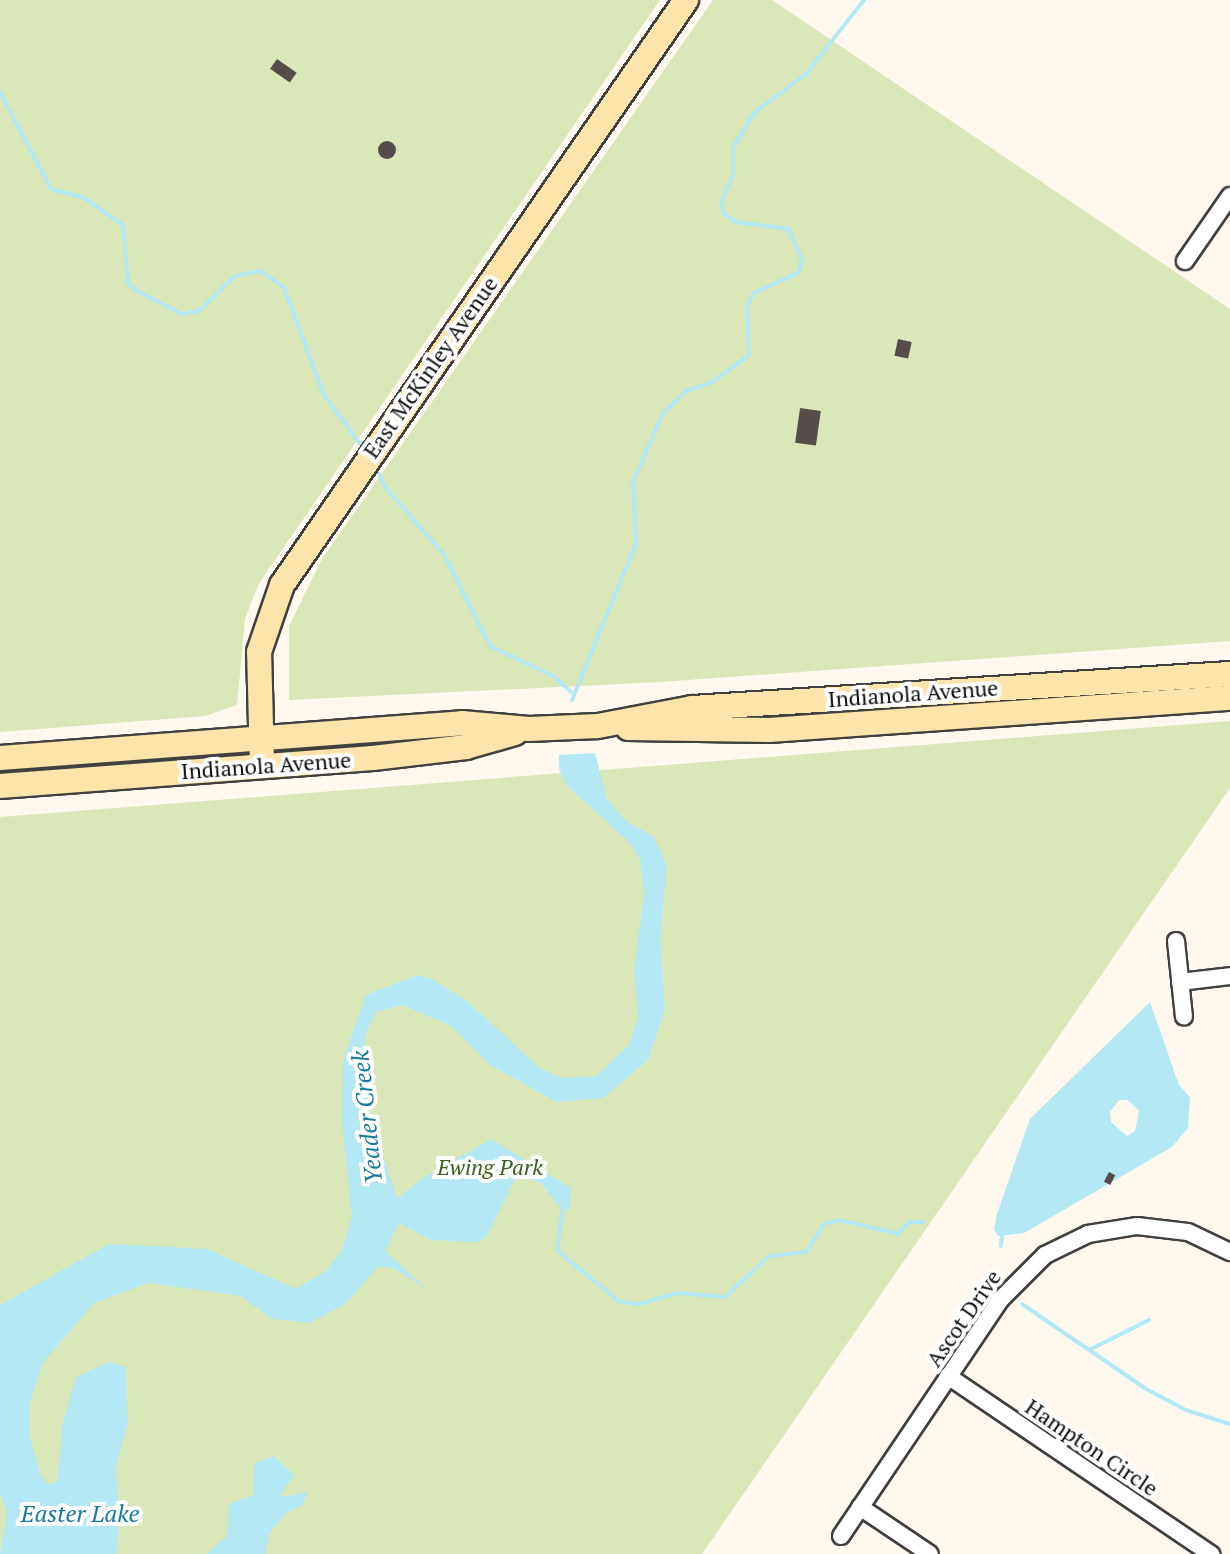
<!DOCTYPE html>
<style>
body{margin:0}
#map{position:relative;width:1230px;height:1554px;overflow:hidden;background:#fef8ee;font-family:"PT Serif",serif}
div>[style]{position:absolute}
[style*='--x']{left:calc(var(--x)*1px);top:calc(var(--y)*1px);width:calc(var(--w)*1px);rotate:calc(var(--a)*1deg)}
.green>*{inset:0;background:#dae8b9}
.water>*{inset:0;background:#b4e8f4}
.stream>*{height:4px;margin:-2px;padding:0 2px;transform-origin:2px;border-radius:2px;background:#b4e8f4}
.building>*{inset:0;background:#564c4a;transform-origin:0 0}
.round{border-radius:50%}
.roads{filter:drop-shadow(2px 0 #404040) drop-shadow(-2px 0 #404040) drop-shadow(0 2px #404040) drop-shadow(0 -2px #404040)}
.street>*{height:16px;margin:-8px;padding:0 8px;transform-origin:8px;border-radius:8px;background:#fff}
.secondary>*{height:24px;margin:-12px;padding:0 12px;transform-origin:12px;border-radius:12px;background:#fce4ab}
span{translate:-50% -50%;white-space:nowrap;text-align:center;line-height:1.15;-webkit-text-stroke:8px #fff;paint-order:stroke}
.street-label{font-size:22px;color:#0d0d0d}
.park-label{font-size:22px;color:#3a6320;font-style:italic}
.water-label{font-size:24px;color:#1a7b9b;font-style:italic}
</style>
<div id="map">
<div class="green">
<div style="clip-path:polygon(0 0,660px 0,258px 585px,245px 619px,237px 705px,205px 716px,0 732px)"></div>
<div style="clip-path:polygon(713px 0,772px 0,1230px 309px,1230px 641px,661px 682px,289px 700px,289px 626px,322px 559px)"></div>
<div style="clip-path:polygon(1230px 721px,1230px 788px,702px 1554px,0 1554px,0 817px)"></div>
</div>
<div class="water">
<div style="clip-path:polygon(595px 753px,607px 799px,626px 821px,653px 836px,667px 865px,660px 939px,665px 1009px,648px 1060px,603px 1098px,556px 1102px,490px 1065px,451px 1026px,402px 1005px,376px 1012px,365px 1035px,363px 1064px,369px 1111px,397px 1199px,421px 1179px,491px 1139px,571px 1188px,570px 1209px,563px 1211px,541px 1183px,524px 1178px,515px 1179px,487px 1236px,478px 1242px,431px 1240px,399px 1223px,385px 1251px,426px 1288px,393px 1268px,377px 1267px,347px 1303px,310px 1323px,272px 1319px,241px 1296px,148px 1283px,94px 1303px,42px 1364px,30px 1403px,30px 1436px,40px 1474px,48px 1484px,57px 1482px,63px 1422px,76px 1377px,109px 1362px,126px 1367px,128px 1424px,115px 1468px,120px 1515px,116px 1554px,0 1554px,7px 1512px,0 1493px,0 1305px,109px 1244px,207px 1249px,296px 1289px,327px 1270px,341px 1252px,352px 1217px,342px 1122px,343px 1060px,366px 995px,418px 975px,432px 979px,467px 1001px,541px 1069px,562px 1078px,596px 1076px,629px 1045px,638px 1017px,634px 970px,644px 894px,640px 860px,630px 843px,566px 785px,559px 769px,559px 755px)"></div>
<div style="clip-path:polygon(evenodd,1150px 1002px,1179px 1085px,1190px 1097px,1188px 1128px,1172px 1147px,1024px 1233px,998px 1236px,994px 1229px,997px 1214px,1030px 1119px,1150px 1002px,1119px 1100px,1127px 1100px,1139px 1110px,1135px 1131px,1127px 1136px,1111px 1122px,1110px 1112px,1119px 1100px)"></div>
<div style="clip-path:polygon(274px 1456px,294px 1475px,279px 1497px,308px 1492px,302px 1506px,286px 1513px,270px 1532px,265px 1554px,207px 1554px,227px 1536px,229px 1504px,253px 1495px,255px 1463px)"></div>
</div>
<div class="stream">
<div style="--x:0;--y:92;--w:110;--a:62.3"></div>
<div style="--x:51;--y:189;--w:34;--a:15"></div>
<div style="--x:84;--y:198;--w:47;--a:34.7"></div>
<div style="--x:123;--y:225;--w:58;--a:85.1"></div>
<div style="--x:128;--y:283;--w:12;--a:42"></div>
<div style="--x:137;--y:291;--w:51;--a:27.1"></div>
<div style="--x:182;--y:314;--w:17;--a:-10"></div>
<div style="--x:199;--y:311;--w:50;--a:-44.2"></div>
<div style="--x:235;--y:276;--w:26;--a:-11"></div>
<div style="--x:261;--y:271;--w:29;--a:36"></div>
<div style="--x:284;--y:288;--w:114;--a:69.5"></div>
<div style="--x:324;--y:395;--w:67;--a:53.5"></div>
<div style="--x:375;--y:467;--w:22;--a:63"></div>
<div style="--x:385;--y:487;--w:91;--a:49"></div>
<div style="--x:445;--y:556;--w:101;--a:63.4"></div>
<div style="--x:490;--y:646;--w:72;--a:25.5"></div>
<div style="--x:555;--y:677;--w:22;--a:43"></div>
<div style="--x:572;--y:700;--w:170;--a:-67.8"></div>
<div style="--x:636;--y:543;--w:61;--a:-92.8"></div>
<div style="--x:633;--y:482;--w:73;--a:-66.6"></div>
<div style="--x:662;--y:415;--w:34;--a:-45"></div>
<div style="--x:686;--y:391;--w:28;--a:-19"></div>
<div style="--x:712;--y:382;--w:46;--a:-36.1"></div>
<div style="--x:749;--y:355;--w:50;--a:-92.3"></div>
<div style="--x:747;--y:305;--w:14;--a:-60"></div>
<div style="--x:754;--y:293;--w:48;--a:-24.4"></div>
<div style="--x:798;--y:273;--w:14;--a:-73"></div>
<div style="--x:802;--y:260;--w:34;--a:-113"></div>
<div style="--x:789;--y:229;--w:53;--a:-172.5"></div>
<div style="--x:736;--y:222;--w:14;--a:-146"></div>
<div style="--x:724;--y:214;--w:12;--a:-104"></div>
<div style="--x:721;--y:202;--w:30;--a:-66"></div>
<div style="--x:733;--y:175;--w:27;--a:-90"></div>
<div style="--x:733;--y:148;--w:41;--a:-59"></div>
<div style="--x:754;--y:113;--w:64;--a:-36.7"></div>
<div style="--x:805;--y:75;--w:95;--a:-51.8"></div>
<div style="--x:563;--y:1206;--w:44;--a:97.8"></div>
<div style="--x:557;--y:1250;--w:80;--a:39.9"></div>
<div style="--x:618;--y:1301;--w:20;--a:9"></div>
<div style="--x:638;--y:1304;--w:42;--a:-15"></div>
<div style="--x:679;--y:1293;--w:46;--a:5"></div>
<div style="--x:725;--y:1297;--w:60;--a:-43"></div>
<div style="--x:769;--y:1256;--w:37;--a:-6"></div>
<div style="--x:806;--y:1252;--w:33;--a:-57"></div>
<div style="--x:824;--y:1224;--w:16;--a:-15"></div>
<div style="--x:839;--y:1220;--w:61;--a:13.3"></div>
<div style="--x:898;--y:1234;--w:16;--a:-47"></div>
<div style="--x:909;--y:1222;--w:15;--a:0"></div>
<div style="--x:1001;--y:1246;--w:10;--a:-84"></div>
<div style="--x:1022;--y:1304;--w:150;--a:34.4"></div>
<div style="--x:1146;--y:1389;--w:45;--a:27.7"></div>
<div style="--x:1186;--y:1410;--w:46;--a:17.7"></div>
<div style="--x:1091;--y:1349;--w:65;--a:-26.6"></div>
</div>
<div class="building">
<div style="left:277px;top:59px;width:24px;height:12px;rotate:35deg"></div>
<div class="round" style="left:378px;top:141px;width:18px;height:18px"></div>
<div style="left:898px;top:339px;width:14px;height:17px;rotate:12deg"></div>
<div style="left:800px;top:408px;width:21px;height:35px;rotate:8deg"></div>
<div style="left:1109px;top:1172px;width:7px;height:11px;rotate:27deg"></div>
</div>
<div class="roads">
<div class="street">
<div style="--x:1185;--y:261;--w:79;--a:-55.3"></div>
<div style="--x:1176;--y:941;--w:76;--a:84"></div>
<div style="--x:1180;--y:982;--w:50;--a:-6.8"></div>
<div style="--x:948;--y:1376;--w:318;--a:34.1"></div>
<div style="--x:860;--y:1507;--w:84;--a:33.9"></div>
<div style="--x:841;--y:1536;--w:285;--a:-56"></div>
<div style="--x:1000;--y:1300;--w:64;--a:-45"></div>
<div style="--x:1045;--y:1255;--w:48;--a:-26"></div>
<div style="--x:1088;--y:1234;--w:50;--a:-9.3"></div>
<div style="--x:1137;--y:1226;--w:51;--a:6.7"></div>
<div style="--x:1188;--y:1232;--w:47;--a:25.5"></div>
</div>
<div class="secondary">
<div style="--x:628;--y:728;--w:141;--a:0.8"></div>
<div style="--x:769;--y:730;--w:462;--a:-4"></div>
<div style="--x:0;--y:758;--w:463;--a:-4.3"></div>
<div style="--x:462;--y:723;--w:67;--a:5.1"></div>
<div style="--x:529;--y:729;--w:69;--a:-2.5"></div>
<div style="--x:598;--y:726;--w:96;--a:-10.8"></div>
<div style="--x:692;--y:708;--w:539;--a:-3.62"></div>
<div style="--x:262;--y:764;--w:112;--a:-91.5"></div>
<div style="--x:259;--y:652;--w:71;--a:-71.1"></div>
<div style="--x:282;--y:585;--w:711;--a:-55.37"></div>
<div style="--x:0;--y:786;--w:374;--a:-4.3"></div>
<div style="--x:373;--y:758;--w:94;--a:-6.7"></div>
<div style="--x:466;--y:747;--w:51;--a:-15.9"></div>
</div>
</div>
<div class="street-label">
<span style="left:430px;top:367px;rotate:-55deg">East McKinley Avenue</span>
<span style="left:913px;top:693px;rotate:-4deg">Indianola Avenue</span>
<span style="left:266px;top:765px;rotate:-4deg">Indianola Avenue</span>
<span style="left:963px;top:1318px;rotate:-55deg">Ascot Drive</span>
<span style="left:1092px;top:1447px;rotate:34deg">Hampton Circle</span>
</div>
<div class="park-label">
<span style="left:490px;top:1167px">Ewing Park</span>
</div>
<div class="water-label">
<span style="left:367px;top:1117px;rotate:-96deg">Yeader Creek</span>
<span style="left:80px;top:1514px">Easter Lake</span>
</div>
</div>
